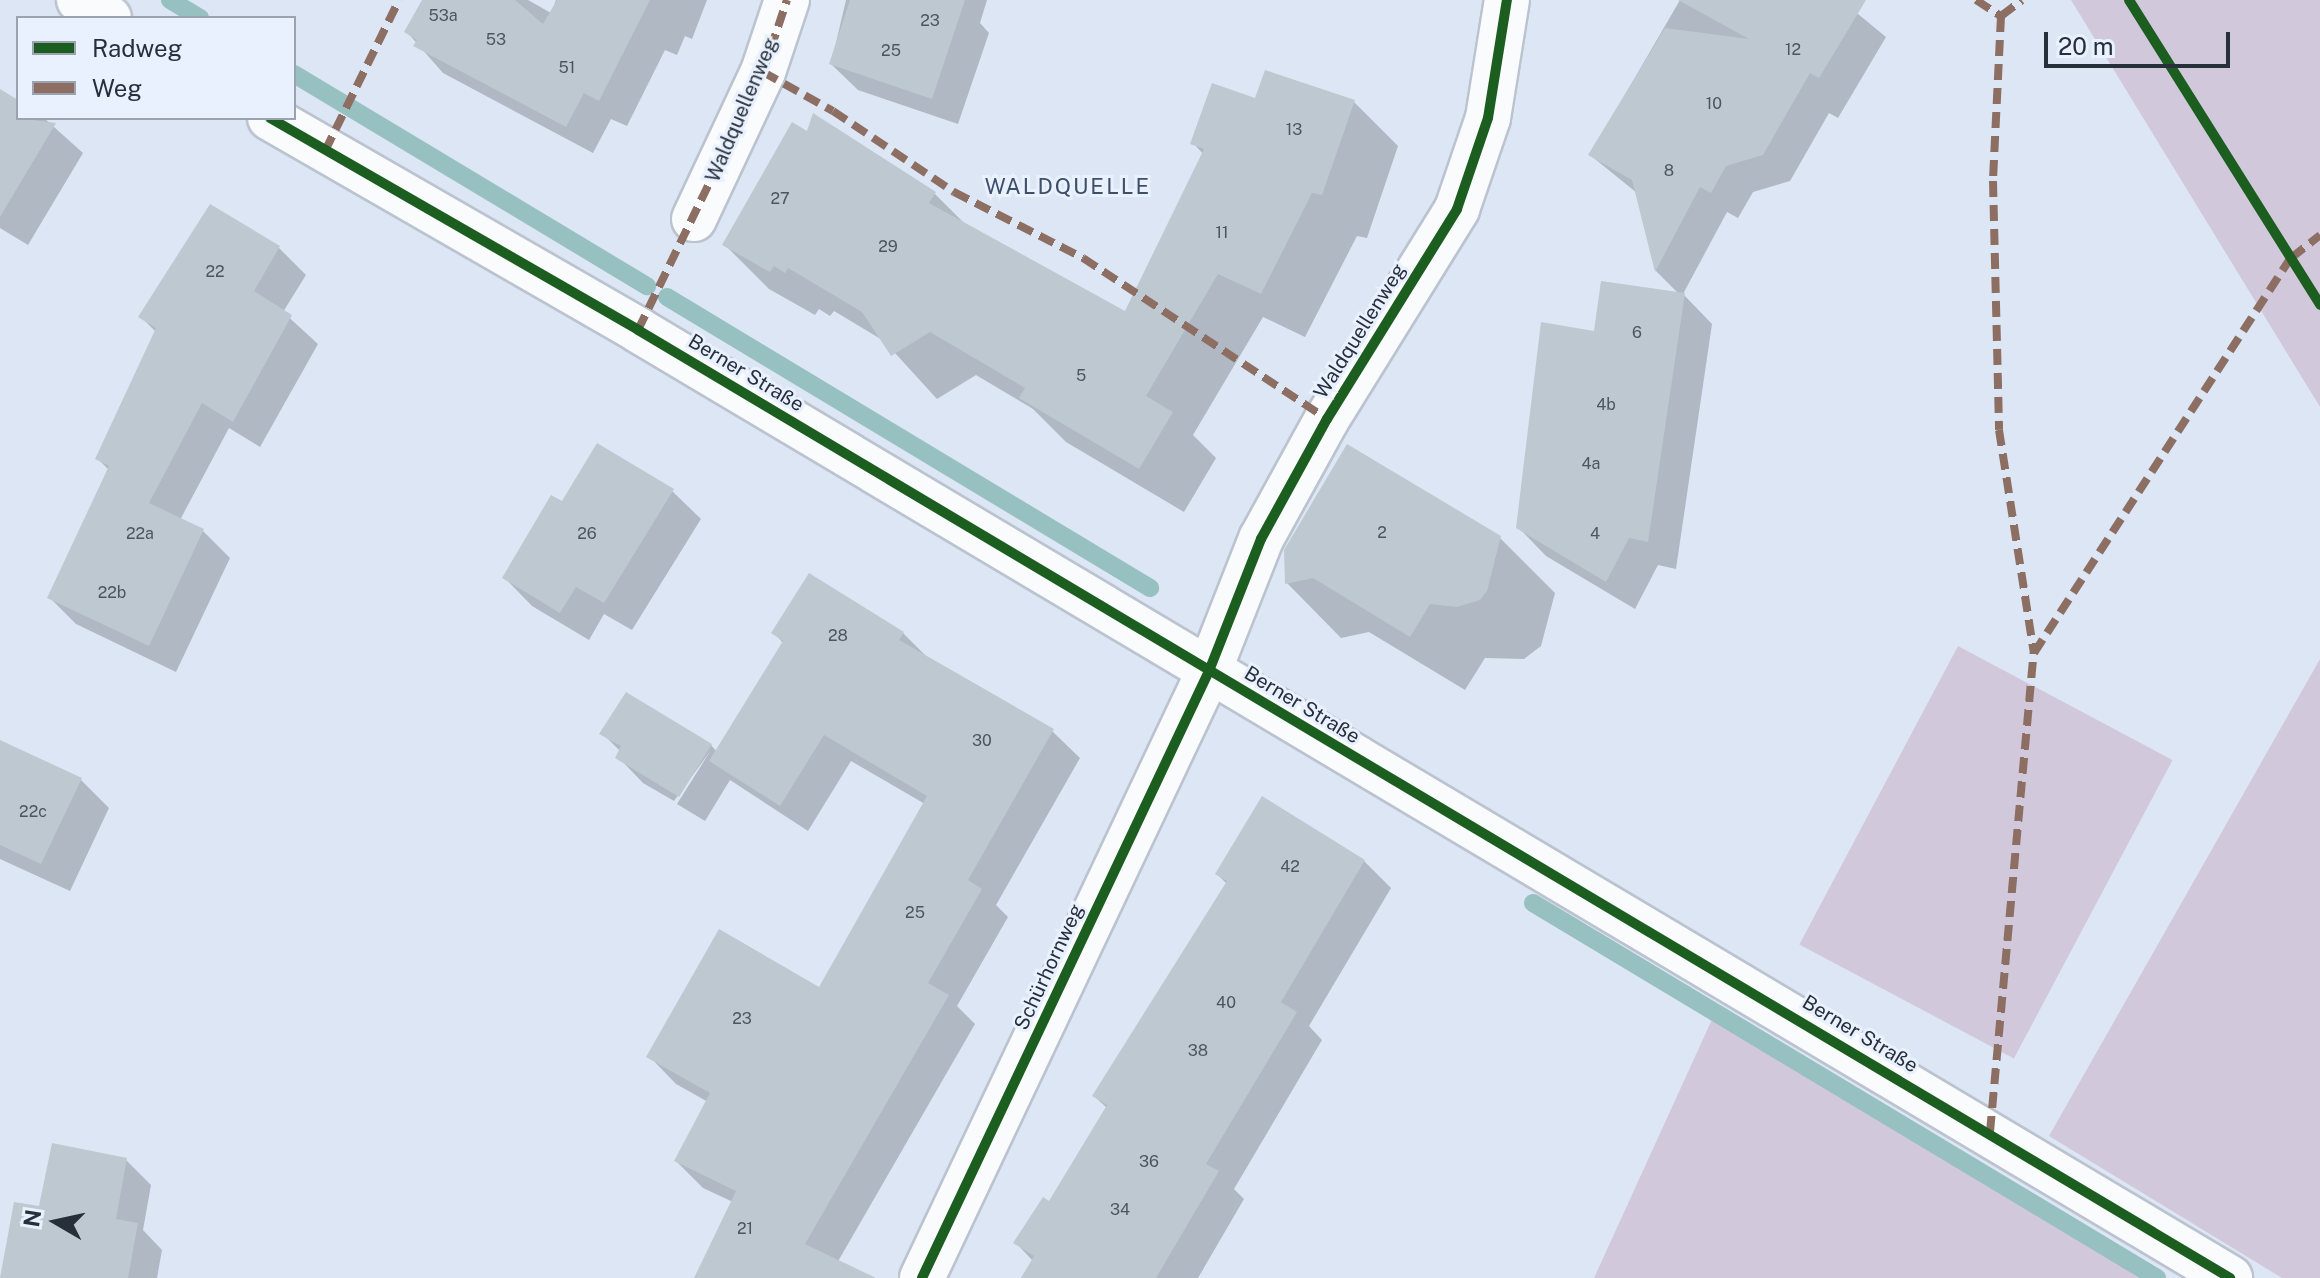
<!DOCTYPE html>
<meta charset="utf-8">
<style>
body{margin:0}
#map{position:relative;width:2320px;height:1278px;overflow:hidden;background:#dde6f4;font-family:"Public Sans",sans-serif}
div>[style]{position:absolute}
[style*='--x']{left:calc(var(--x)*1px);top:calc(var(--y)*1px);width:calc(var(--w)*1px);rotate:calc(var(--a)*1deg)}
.green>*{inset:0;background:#d2c8dc;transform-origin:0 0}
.shadow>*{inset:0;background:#0003}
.stream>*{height:18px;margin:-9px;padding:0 9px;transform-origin:9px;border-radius:9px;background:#97c0c1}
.building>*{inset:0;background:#bdc8d1}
.roads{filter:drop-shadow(2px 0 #bbc3cf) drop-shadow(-2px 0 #bbc3cf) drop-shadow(0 2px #bbc3cf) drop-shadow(0 -2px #bbc3cf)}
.street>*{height:44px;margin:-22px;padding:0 22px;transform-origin:22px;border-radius:22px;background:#fafbfd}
.quiet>*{height:8px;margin-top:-4px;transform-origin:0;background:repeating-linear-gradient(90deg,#8d6e63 0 16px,transparent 0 24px)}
.cycleway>*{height:10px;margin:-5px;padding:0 5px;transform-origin:5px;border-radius:5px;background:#1b5e20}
span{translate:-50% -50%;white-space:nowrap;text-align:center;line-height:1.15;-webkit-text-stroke:6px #e9f1fe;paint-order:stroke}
.number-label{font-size:16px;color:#4c5560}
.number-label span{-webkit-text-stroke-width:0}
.street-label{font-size:20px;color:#272f3b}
.neighbourhood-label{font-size:22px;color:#3e4f69;letter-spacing:2px}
.legend{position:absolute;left:16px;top:16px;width:280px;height:104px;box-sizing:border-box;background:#e9f1fe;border:2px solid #9ba3b0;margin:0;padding:10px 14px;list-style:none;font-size:24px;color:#272f3b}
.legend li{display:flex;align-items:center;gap:16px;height:40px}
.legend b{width:40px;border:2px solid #9ba3b0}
.north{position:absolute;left:16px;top:1182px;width:80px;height:80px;-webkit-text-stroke:6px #e9f1fe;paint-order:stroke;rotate:279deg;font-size:22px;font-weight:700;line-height:32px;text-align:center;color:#272f3b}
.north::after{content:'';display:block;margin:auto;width:28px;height:36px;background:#272f3b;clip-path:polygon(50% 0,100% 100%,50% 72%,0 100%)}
.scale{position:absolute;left:2044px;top:32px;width:186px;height:36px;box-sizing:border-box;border:4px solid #272f3b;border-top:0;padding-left:10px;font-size:24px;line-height:28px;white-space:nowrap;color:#272f3b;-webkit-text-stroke:6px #e9f1fe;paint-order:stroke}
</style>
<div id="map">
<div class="green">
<div style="clip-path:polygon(2071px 0,2320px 0,2320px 407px)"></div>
<div style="left:1958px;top:646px;width:243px;height:338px;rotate:28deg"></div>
<div style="clip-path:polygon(2320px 659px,2320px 1278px,2282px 1278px,2049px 1136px)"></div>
<div style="clip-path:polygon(1714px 1015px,2014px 1197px,2142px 1278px,1594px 1278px)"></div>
</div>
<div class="shadow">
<div style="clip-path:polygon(424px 0,528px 0,551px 13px,556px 0,707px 0,692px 39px,685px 36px,677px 55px,665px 50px,627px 126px,611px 119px,593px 153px,443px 73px,407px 32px)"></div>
<div style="clip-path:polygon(846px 0,987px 0,980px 23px,989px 33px,958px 124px,858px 90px,831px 64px)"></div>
<div style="clip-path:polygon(1680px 0,1841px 0,1886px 37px,1838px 118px,1829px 113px,1790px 181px,1753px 192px,1738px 218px,1727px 212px,1683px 294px,1712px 324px,1676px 569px,1658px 565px,1635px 609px,1546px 556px,1518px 527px,1596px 333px,1680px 295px,1656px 271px,1637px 193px,1590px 155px)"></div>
<div style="clip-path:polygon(0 92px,18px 102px,18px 118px,44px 118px,83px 153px,28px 245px,0 228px)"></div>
<div style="clip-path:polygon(1256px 101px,1354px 102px,1398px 146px,1367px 238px,1357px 236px,1305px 337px,1263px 317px,1193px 435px,1216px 458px,1184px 512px,1066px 442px,1033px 409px,976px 375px,937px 399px,884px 341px,834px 311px,830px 316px,819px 309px,815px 315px,769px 289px,724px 244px,935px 194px,967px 226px,1126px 314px,1204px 155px,1193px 143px)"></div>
<div style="clip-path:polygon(210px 206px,279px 248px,306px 275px,283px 312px,318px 344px,260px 447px,229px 428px,180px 520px,203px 531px,230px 558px,176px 672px,76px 624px,49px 597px,109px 470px,98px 459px,156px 332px,141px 317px)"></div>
<div style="clip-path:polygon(672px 491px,701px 519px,632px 630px,604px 614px,589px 640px,532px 606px,504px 577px,563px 503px)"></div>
<div style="clip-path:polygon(1500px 538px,1555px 593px,1541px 646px,1524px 659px,1485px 658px,1465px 690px,1369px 632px,1341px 638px,1287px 583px)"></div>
<div style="clip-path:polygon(774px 633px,903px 633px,930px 660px,1052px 731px,1080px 758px,996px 905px,1008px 917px,957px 1006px,975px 1024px,833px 1270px,841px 1278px,696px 1278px,733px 1202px,703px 1188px,676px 1161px,708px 1102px,676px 1084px,649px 1056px,820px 990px,925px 804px,851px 761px,808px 831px,730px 780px,705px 821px,677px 804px,711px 750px,674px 801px,643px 783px,618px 757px,621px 752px,602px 733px,711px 745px,717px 752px,784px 644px)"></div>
<div style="clip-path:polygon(0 742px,81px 780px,109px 808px,70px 891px,0 859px)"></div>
<div style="clip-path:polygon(1364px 861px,1391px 888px,1309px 1026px,1322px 1040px,1234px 1189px,1244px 1199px,1198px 1278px,1024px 1278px,1033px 1261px,1016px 1243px,1050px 1203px,1107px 1108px,1094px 1096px,1227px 884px,1217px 874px)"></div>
<div style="clip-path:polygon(126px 1160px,151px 1185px,143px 1230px,162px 1250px,157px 1278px,2px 1278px,41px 1209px)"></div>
</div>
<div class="stream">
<div style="--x:170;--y:0;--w:35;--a:31"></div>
<div style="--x:294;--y:74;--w:412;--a:31"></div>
<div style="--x:667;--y:297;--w:564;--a:31.07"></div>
<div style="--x:1533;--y:903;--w:728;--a:31"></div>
</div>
<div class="building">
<div style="clip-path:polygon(422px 0,515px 0,543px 24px,557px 0,650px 0,599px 101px,584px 93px,566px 127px,413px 46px,417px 40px,404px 32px)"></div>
<div style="clip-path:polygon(850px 0,965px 0,932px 99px,829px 64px)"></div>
<div style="clip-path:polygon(1678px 0,1866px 0,1819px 78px,1810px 73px,1763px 155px,1726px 166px,1711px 193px,1700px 187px,1655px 272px,1632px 180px,1588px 155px,1665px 28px,1749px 39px)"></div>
<div style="clip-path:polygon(1265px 70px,1355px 100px,1322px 195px,1312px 193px,1261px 294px,1218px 274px,1146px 396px,1173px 412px,1139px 469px,1019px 398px,1025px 388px,930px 332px,891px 356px,862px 312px,788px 268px,785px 273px,774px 266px,770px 272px,722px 245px,792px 122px,807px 131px,813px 113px,936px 192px,929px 203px,1125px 311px,1204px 149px,1190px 144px,1212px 83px,1255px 98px)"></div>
<div style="clip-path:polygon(0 89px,18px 100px,18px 118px,56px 123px,0 217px)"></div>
<div style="clip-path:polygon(210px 204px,280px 246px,254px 291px,292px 315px,233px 422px,202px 403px,149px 503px,204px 529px,149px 646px,47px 598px,109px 466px,95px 459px,156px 328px,138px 317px)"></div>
<div style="clip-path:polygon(1601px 281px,1685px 293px,1648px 542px,1629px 538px,1606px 582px,1516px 528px,1541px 322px,1594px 331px)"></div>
<div style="clip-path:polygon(597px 443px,674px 489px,604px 603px,576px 587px,560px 613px,502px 578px,551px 495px,562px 501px)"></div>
<div style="clip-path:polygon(1347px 444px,1501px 536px,1487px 591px,1480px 600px,1457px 607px,1430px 604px,1410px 637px,1313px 578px,1285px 584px,1284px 550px)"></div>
<div style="clip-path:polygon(809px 573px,904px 632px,899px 640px,1054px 729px,968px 880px,982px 889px,928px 983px,949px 995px,805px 1244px,876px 1278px,694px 1278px,736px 1191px,674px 1161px,710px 1093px,646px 1057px,719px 929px,819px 987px,927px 796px,824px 735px,780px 806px,709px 761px,783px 641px,771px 633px)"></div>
<div style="clip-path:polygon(626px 692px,712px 744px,679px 797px,615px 758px,621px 746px,599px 734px)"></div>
<div style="clip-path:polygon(0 740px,82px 778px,41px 864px,0 845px)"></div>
<div style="clip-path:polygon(1262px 796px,1365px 860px,1281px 1002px,1297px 1012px,1206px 1164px,1219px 1171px,1156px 1278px,1021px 1278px,1034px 1256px,1013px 1243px,1043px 1197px,1049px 1201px,1107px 1105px,1092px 1096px,1227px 881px,1215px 874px)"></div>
<div style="clip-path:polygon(52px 1143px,127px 1158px,116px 1219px,138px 1223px,128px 1278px,0 1278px,14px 1202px,39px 1206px)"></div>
</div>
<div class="roads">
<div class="street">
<div style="--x:79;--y:0;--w:35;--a:31"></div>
<div style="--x:270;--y:118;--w:425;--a:29.9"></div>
<div style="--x:638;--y:330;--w:1853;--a:30.77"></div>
<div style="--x:694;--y:219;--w:162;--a:-64.9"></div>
<div style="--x:763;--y:72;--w:76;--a:-71.6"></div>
<div style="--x:922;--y:1278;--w:671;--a:-64.69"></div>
<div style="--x:1209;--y:671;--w:142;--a:-68.5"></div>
<div style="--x:1261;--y:539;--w:137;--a:-61.2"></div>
<div style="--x:1327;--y:419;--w:247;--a:-58.2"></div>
<div style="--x:1457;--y:209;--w:96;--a:-71.2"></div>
<div style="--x:1488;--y:118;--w:120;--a:-80.9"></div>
</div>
</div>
<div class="quiet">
<div style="--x:1976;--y:0;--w:30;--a:33"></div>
<div style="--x:2001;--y:16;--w:26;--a:-37"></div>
<div style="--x:2001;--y:16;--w:165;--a:92.8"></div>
<div style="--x:1993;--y:181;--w:249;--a:88.6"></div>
<div style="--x:1999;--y:430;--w:226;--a:81.1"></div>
<div style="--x:763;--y:72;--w:80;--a:29.1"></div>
<div style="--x:833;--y:111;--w:146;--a:33.8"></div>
<div style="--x:954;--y:192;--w:145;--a:27.1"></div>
<div style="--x:1083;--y:258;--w:292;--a:33.4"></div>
<div style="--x:325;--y:151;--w:168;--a:-63.9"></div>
<div style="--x:638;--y:330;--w:287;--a:-64.1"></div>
<div style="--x:763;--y:72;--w:76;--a:-71.6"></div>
<div style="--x:1990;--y:1132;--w:481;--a:-84.8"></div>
<div style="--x:2034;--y:653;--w:471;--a:-57"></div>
<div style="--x:2291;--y:258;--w:37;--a:-38"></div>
</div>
<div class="cycleway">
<div style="--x:2129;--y:0;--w:360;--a:57.9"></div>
<div style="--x:270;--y:118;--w:425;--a:29.9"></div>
<div style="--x:638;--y:330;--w:1853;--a:30.77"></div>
<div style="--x:922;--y:1278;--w:671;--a:-64.69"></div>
<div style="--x:1209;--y:671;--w:142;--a:-68.5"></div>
<div style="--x:1261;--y:539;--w:137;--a:-61.2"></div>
<div style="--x:1327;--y:419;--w:247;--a:-58.2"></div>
<div style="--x:1457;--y:209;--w:96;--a:-71.2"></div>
<div style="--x:1488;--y:118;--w:120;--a:-80.9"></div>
</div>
<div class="number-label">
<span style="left:443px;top:16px">53a</span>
<span style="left:930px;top:21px">23</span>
<span style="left:496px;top:40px">53</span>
<span style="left:1793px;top:50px">12</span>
<span style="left:891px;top:51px">25</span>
<span style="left:567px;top:68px">51</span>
<span style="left:1714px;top:104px">10</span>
<span style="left:1294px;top:130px">13</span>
<span style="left:1669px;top:171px">8</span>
<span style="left:780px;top:199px">27</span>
<span style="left:1222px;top:233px">11</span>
<span style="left:888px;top:247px">29</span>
<span style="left:215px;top:272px">22</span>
<span style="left:1637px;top:333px">6</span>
<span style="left:1081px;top:376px">5</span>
<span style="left:1606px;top:405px">4b</span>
<span style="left:1591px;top:464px">4a</span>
<span style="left:1382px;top:533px">2</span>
<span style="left:140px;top:534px">22a</span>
<span style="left:587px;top:534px">26</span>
<span style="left:1595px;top:534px">4</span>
<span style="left:112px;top:593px">22b</span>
<span style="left:838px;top:636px">28</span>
<span style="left:982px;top:741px">30</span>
<span style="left:33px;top:812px">22c</span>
<span style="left:1290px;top:867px">42</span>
<span style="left:915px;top:913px">25</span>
<span style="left:1226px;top:1003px">40</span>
<span style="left:742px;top:1019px">23</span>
<span style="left:1198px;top:1051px">38</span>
<span style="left:1149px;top:1162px">36</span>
<span style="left:1120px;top:1210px">34</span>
<span style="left:745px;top:1229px">21</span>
</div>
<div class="street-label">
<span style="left:742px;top:110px;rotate:-67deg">Waldquellenweg</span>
<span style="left:1360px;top:331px;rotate:-58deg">Waldquellenweg</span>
<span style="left:746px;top:373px;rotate:31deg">Berner Straße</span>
<span style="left:1302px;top:705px;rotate:31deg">Berner Straße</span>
<span style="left:1049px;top:967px;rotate:-65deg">Schürhornweg</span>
<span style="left:1860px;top:1034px;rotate:31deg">Berner Straße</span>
</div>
<div class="neighbourhood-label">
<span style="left:1068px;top:187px">WALDQUELLE</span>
</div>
<ul class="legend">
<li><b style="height:10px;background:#1b5e20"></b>Radweg</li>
<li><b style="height:10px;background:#8d6e63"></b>Weg</li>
</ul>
<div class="north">N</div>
<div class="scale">20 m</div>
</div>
